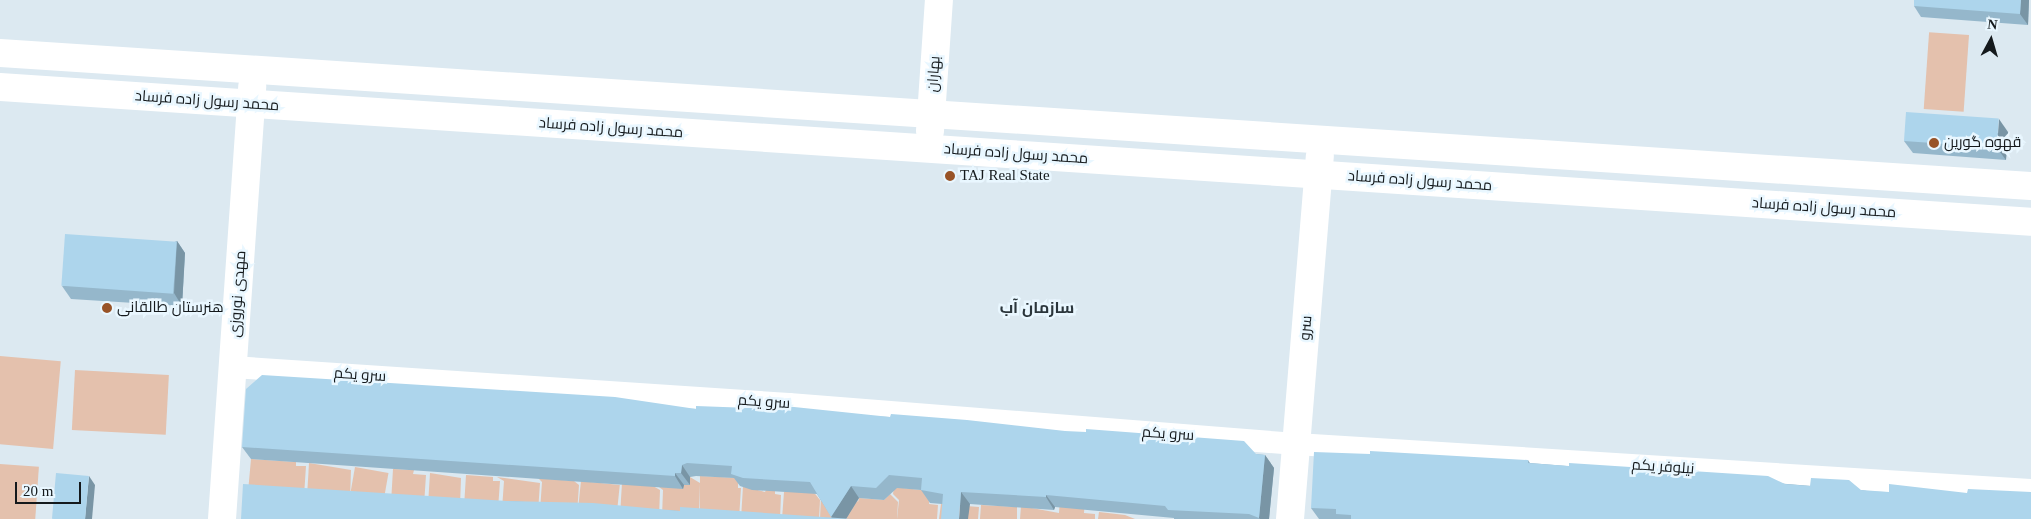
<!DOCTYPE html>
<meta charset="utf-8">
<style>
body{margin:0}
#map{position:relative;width:2031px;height:519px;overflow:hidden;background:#dce9f1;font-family:"Times New Roman",Cairo,serif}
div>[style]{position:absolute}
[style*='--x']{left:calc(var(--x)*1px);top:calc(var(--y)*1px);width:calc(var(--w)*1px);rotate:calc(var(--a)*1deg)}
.green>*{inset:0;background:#e4c1ad;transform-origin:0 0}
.street>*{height:22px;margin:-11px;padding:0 11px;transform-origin:11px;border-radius:11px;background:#fff}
.secondary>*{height:28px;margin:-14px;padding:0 14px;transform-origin:14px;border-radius:14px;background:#fff}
.wall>*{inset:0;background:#95b7cb}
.shaded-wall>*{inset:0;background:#7995a5}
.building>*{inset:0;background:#add5ec;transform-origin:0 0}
.dots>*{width:14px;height:14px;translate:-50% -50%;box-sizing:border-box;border:2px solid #e9f7ff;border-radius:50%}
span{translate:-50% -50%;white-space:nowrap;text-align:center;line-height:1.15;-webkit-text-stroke:5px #e9f7ff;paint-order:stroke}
.street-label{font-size:15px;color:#14191c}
.poi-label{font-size:15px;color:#14191c}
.left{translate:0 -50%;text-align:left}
.neighbourhood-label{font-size:16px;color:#2b363c;font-weight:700}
.north{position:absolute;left:1966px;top:15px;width:50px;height:50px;-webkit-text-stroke:4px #e9f7ff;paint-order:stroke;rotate:6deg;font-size:14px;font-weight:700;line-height:20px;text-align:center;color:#14191c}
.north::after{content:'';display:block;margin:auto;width:18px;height:22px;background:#14191c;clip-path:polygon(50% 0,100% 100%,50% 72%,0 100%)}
.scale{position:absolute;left:15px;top:482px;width:66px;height:22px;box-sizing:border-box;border:2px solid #14191c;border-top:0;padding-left:6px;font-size:15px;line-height:18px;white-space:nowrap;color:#14191c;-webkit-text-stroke:4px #e9f7ff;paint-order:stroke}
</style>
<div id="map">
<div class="green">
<div style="left:1969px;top:35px;width:77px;height:40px;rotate:94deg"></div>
<div style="left:0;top:356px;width:61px;height:88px;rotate:5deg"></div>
<div style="left:75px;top:370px;width:94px;height:60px;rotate:3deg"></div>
<div style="clip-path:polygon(251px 459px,296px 462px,296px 466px,306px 466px,304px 496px,248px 492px)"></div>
<div style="clip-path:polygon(309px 463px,351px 470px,350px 500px,307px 497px)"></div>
<div style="left:0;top:464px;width:39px;height:55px;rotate:4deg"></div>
<div style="left:355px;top:467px;width:34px;height:34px;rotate:10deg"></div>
<div style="clip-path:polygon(393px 469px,414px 470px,413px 474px,426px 475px,424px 505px,391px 503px)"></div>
<div style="clip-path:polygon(430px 473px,461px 478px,460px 506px,428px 505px)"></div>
<div style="clip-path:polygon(466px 475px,493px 477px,493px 481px,500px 481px,498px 509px,464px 507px)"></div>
<div style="clip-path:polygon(700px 476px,738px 478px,738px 488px,741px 488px,739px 519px,700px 518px)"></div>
<div style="clip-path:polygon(497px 477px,540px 483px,538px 512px,502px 509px,504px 481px)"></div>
<div style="clip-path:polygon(690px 477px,700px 483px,699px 519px,662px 517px,663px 490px,659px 487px,684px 485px)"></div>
<div style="clip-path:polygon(538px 478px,574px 481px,579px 485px,577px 514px,540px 511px,542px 482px)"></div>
<div style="left:581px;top:481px;width:39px;height:31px;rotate:6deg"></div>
<div style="clip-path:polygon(622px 483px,653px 486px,660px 490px,659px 518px,620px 516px)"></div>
<div style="clip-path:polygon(743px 486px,765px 492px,767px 488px,775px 489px,775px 494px,781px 495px,780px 519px,741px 519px)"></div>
<div style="clip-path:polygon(894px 487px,930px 491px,929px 504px,938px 505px,937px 519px,897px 519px,899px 500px,893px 494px)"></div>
<div style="clip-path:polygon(812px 490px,820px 500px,819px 519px,782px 519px,784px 492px)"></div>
<div style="clip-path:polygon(852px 490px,858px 502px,859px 498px,884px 500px,890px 494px,898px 502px,897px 519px,820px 519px,821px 496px)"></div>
<div style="clip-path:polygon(1060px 498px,1085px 499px,1084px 513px,1095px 514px,1095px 519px,1020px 519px,1021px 506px,1059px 513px)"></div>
<div style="clip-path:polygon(941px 504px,979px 507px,978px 519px,939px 519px)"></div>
<div style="clip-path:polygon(981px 505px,1017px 507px,1017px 519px,980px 519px)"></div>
<div style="clip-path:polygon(1099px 512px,1125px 515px,1135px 519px,1098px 519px)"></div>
</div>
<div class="street">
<div style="--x:232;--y:367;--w:558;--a:3.8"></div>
<div style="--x:789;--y:404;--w:509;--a:4.51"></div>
<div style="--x:1296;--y:444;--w:736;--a:3.58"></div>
</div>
<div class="secondary">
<div style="--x:0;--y:53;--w:2035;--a:3.75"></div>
<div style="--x:0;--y:87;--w:2035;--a:3.8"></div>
<div style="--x:930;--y:131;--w:131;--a:-86.1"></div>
<div style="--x:222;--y:519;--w:434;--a:-86"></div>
<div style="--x:1290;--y:519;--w:364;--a:-85.3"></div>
</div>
<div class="wall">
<div style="clip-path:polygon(1914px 0,2029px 0,2028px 25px,1921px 17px,1914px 6px)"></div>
<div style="clip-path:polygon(2008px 132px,2006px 160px,1913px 153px,1904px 141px)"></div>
<div style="clip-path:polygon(177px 241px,185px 253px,182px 306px,71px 299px,62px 286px)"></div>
<div style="clip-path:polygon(696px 409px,890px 417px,1265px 455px,1274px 468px,1269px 519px,1174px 519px,1174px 518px,1055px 507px,1054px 510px,970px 504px,942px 504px,930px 503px,921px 490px,897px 488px,884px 500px,859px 498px,846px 519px,241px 519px,507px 501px,680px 511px,832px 518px,817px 494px,752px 490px,740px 486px,734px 478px,696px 476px,690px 477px,690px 485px,684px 485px,683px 489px,251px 459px,242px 447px)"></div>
<div style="clip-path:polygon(1528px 460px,1530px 463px,1861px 490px,2031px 519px,1319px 519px,1311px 508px)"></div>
</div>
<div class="shaded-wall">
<div style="clip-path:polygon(2021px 0,2029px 0,2028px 25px,2020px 14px)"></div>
<div style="clip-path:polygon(1999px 119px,2008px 132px,2006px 160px,1997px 148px)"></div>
<div style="clip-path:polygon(177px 241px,185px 253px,182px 306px,174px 293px)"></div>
<div style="clip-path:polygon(1265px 455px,1274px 468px,1269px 519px,1260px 519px,1259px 518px)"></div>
<div style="clip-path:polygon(682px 465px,690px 477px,690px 485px,681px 473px)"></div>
<div style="clip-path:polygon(675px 473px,684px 485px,683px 489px,675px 476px)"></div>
<div style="clip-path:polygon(89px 476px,95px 485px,92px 519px,85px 519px)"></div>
<div style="clip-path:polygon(851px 486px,859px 498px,846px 519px,833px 519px,831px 517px)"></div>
<div style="clip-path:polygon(961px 492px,970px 504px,968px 519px,959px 519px)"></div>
<div style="clip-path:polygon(1046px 495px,1055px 507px,1054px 510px,1046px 497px)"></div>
</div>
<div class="building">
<div style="clip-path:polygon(1914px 0,2021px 0,2020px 14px,1914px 6px)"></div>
<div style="left:1906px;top:112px;width:93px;height:29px;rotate:4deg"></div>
<div style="left:65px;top:234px;width:112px;height:52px;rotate:4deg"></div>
<div style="clip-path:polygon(262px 375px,615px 397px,696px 409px,696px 406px,775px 409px,775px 405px,890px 417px,891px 414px,967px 420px,1065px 431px,1086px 432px,1086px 429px,1244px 441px,1256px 454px,1265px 455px,1259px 518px,1249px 514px,1168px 510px,1165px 506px,1046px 495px,1046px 497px,961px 492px,959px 519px,941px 519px,943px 494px,921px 490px,922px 478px,889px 475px,876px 488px,851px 486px,831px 517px,810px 482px,743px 478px,731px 474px,732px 466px,687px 463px,682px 465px,681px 473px,675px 473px,675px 476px,242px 447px,246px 389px)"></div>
<div style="clip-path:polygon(1370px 451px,1528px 460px,1528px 463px,1569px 466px,1569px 463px,1768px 476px,1785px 484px,1810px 486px,1811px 478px,1849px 480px,1861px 490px,1889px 492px,1889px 484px,1967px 493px,1968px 489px,2031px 492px,2031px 519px,1351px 519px,1351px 515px,1336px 514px,1336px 509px,1311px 508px,1314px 452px,1370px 454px)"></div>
<div style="left:56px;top:473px;width:33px;height:46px;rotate:5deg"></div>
<div style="clip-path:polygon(243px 484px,507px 501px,593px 503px,680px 511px,680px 507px,710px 509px,852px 519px,241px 519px)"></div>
</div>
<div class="dots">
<div style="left:1934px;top:143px;background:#985327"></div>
<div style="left:950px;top:176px;background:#985327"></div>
<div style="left:107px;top:308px;background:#985327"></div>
</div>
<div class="street-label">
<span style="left:934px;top:74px;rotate:-86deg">بهاران</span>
<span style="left:207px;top:101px;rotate:4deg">محمد رسول زاده فرساد</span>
<span style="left:611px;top:128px;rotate:4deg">محمد رسول زاده فرساد</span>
<span style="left:1016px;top:154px;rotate:4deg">محمد رسول زاده فرساد</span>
<span style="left:1420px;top:181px;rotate:4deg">محمد رسول زاده فرساد</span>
<span style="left:1824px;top:208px;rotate:4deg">محمد رسول زاده فرساد</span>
<span style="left:238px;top:294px;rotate:-86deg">مهدی نوروزی</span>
<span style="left:1306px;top:328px;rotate:-85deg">سرو</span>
<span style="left:360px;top:375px;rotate:4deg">سرو یکم</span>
<span style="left:764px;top:402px;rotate:4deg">سرو یکم</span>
<span style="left:1168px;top:434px;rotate:4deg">سرو یکم</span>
<span style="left:1663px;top:467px;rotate:4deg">نیلوفر یکم</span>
</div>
<div class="poi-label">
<span class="left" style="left:1944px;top:143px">قهوه گورین</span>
<span class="left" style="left:960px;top:176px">TAJ Real State</span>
<span class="left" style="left:117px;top:308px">هنرستان طالقانی</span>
</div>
<div class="neighbourhood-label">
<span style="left:1037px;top:308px">سازمان آب</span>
</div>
<div class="north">N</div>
<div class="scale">20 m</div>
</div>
